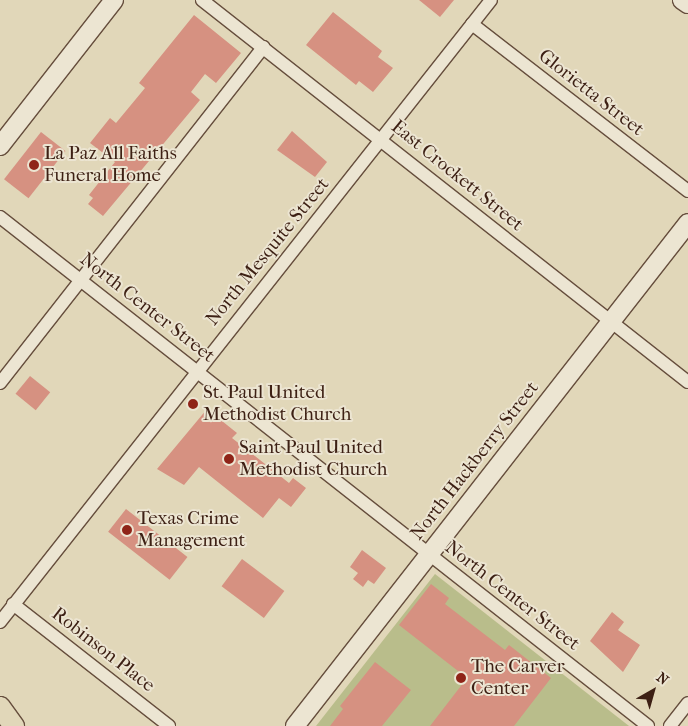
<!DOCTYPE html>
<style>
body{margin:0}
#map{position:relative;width:688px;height:726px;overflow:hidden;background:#e1d7b9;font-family:"IM FELL French Canon",serif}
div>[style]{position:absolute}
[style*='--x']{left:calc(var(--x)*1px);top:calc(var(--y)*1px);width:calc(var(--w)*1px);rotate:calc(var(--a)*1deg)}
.green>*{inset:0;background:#b9bd8b}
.building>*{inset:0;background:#d69181;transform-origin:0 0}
.roads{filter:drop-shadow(1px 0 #664e3d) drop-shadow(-1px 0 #664e3d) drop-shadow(0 1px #664e3d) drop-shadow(0 -1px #664e3d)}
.street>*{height:12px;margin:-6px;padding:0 6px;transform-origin:6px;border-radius:6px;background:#ece5d2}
.secondary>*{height:18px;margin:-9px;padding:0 9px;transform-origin:9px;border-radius:9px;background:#ece5d2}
.primary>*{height:20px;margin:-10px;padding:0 10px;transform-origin:10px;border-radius:10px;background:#e1d7b9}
.dots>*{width:14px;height:14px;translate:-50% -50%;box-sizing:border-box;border:2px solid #ece5d2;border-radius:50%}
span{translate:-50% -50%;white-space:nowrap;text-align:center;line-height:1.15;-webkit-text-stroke:4px #ece5d2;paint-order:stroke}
.street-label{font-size:19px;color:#3d2014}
.poi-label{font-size:19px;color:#3d2014}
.left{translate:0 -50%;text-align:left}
.north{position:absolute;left:628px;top:666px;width:50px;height:50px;-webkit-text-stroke:4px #ece5d2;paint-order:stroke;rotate:38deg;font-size:14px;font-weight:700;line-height:20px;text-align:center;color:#3d2014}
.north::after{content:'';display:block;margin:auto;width:18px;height:22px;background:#3d2014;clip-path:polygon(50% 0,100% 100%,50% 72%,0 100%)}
</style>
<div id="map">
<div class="green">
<div style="clip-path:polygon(435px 574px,629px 726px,316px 726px)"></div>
</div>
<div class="building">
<div style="clip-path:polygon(419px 0,454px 0,440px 17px)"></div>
<div style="clip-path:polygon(333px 12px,382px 51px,378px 57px,393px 68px,373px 92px,359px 81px,356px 85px,306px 45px)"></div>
<div style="clip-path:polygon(194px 15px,241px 53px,216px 83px,205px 74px,191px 92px,200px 100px,103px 216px,88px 204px,93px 198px,89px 195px,115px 162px,90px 143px,110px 118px,116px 123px,145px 88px,139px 83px)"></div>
<div style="clip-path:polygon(292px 131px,327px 162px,315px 177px,277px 150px)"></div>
<div style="left:41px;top:132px;width:31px;height:60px;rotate:38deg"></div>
<div style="left:30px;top:376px;width:26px;height:23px;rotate:39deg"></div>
<div style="clip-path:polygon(207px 409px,237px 433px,232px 438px,289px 483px,293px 478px,306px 488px,291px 507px,279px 498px,263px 518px,199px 467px,184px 485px,157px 469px)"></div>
<div style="left:126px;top:509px;width:78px;height:29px;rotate:38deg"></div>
<div style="clip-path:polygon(362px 550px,386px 568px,374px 584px,368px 580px,363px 587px,353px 579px,358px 573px,350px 567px)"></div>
<div style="left:242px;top:559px;width:53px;height:34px;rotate:37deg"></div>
<div style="clip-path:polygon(431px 584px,449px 598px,445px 604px,505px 650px,509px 645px,551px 678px,514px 726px,430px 726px,467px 678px,399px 625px)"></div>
<div style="clip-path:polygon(612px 612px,624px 622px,618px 630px,640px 645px,623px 672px,590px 641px)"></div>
<div style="clip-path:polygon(375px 662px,411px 690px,382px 726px,330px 726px,343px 709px,340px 706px)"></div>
</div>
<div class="roads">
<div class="street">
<div style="--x:202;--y:0;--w:618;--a:38.17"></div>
<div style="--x:472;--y:24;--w:273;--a:37.7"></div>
<div style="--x:0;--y:217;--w:824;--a:38.15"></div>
<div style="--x:0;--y:383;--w:427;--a:-51.9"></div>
<div style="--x:13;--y:604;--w:198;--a:38"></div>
<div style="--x:0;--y:622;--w:792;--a:-51.71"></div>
<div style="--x:670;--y:726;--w:29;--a:-52"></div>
</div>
<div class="secondary">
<div style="--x:682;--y:0;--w:7;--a:34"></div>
<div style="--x:0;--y:146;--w:185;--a:-52"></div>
<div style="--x:295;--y:726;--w:638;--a:-52"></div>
</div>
<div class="primary">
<div style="--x:0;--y:707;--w:24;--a:54"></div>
</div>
</div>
<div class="dots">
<div style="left:34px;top:165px;background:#8f2418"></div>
<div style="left:193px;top:404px;background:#8f2418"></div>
<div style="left:229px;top:459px;background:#8f2418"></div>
<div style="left:127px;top:530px;background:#8f2418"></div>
<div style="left:461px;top:678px;background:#8f2418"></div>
</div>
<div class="street-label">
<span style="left:591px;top:93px;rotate:38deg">Glorietta Street</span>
<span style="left:457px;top:176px;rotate:39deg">East Crockett Street</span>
<span style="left:268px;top:252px;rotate:-51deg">North Mesquite Street</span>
<span style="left:147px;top:308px;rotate:38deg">North Center Street</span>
<span style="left:475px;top:461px;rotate:-52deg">North Hackberry Street</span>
<span style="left:512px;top:596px;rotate:38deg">North Center Street</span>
<span style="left:103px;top:650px;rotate:38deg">Robinson Place</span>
</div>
<div class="poi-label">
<span class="left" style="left:44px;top:165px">La Paz All Faiths<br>Funeral Home</span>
<span class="left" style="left:203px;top:404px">St. Paul United<br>Methodist Church</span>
<span class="left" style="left:239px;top:459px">Saint Paul United<br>Methodist Church</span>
<span class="left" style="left:137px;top:530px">Texas Crime<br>Management</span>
<span class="left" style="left:471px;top:678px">The Carver<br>Center</span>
</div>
<div class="north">N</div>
</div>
